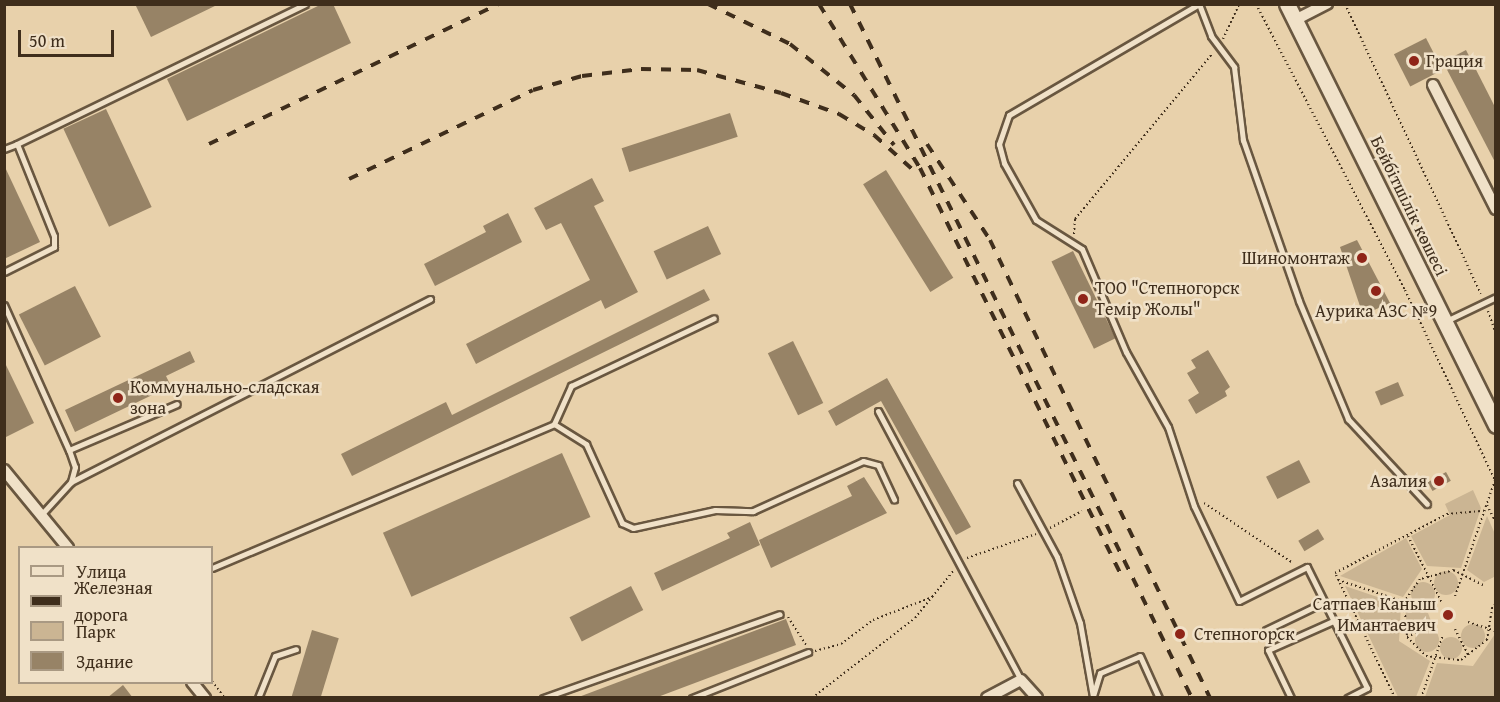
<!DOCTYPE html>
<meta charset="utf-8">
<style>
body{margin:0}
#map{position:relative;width:1500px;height:702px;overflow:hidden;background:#e8d1ab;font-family:"Gentium Book Plus",serif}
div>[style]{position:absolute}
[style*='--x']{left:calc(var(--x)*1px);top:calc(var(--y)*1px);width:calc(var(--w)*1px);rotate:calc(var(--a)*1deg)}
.green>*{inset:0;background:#cbb593}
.round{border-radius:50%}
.building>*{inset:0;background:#978366;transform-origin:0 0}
.path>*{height:2px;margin-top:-1px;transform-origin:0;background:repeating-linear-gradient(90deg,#3f2e1c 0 1.5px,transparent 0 4.5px)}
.roads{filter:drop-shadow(2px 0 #695740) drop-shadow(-2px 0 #695740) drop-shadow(0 2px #695740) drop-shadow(0 -2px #695740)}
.lane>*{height:5px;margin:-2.5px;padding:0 2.5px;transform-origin:2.5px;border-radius:2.5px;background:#f0e1c8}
.street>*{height:10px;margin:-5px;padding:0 5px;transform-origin:5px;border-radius:5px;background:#f0e1c8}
.secondary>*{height:15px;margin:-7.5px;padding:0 7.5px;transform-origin:7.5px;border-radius:7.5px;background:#f0e1c8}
.rail>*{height:4px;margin-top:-2px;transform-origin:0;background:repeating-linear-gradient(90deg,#3f2e1c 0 10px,transparent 0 20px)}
.dots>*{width:16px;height:16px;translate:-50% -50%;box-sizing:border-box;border:3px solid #f0e1c8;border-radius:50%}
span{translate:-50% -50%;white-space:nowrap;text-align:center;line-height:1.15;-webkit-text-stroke:5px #f0e1c8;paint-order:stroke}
.poi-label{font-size:18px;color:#3f2e1c}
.left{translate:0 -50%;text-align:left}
.right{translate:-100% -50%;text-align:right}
.street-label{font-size:18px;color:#3f2e1c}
.frame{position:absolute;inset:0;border:6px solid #3f2e1c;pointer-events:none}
.legend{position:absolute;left:18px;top:546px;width:195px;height:138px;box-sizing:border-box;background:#f0e1c8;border:2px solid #a99983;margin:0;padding:8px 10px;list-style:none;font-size:18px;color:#3f2e1c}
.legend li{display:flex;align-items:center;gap:12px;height:30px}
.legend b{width:30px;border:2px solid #a99983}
.scale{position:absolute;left:18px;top:30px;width:96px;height:27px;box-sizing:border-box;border:3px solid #3f2e1c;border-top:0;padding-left:8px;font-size:18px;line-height:21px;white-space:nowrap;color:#3f2e1c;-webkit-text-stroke:4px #f0e1c8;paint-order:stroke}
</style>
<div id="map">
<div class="green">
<div style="clip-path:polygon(1473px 490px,1481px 508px,1461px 568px,1427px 566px,1411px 536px,1450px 515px,1445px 504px)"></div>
<div style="clip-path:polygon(1487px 516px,1495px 534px,1496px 576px,1484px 582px,1467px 570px)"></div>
<div style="clip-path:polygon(1406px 538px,1422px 569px,1403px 597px,1340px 576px)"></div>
<div class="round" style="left:1434px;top:571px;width:24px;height:24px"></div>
<div class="round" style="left:1411px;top:582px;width:24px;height:24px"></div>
<div style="clip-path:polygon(1345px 586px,1401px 605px,1399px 641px,1430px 661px,1416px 697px,1398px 697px)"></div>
<div style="clip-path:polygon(1405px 606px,1428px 613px,1431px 621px,1407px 627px)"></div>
<div class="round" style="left:1461px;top:624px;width:24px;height:24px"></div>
<div class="round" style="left:1415px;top:628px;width:24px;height:24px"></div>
<div style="clip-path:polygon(1495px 634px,1495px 696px,1425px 697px,1437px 663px,1473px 666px)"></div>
<div class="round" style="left:1440px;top:637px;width:22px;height:22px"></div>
</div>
<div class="building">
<div style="clip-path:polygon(135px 4px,219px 4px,151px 37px)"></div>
<div style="clip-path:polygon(322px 4px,333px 4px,351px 43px,187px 121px,167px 79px)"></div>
<div style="left:1426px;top:38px;width:36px;height:36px;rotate:63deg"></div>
<div style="clip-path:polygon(1466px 50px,1496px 109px,1496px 164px,1443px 62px)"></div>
<div style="left:106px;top:109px;width:108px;height:47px;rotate:65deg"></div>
<div style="left:730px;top:113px;width:25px;height:114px;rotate:72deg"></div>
<div style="clip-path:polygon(4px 165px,40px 242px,4px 259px)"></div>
<div style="left:886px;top:170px;width:127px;height:27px;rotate:58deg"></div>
<div style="clip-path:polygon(592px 178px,604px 201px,594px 206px,638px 292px,605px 309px,601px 300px,476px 364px,466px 344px,590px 280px,561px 223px,546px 230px,534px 208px)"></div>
<div style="clip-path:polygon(508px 213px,522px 242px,435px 286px,424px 264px,486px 232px,483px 226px)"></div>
<div style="left:708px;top:226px;width:31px;height:60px;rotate:65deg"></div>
<div style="clip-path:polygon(1357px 240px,1390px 303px,1363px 315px,1340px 247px)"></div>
<div style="left:1073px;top:251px;width:97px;height:24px;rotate:64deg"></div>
<div style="left:75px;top:286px;width:57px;height:63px;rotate:63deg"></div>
<div style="clip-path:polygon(704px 289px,710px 300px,352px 476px,341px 454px,446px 402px,452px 415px)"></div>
<div style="left:793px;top:341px;width:69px;height:28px;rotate:64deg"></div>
<div style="clip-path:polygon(1208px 350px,1230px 387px,1225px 391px,1227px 396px,1196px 414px,1188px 400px,1199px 393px,1187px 373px,1196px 368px,1191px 360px)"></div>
<div style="clip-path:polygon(190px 351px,195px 362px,166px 376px,171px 386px,75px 432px,65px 410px)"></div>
<div style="clip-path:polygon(4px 361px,34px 423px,4px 438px)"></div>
<div style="clip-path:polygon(887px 378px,971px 527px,956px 535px,881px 401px,836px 426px,828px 411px)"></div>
<div style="left:1398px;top:382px;width:15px;height:25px;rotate:67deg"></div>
<div style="left:562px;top:453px;width:70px;height:196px;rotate:66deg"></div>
<div style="left:1299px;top:460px;width:25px;height:37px;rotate:63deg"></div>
<div style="left:1446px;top:472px;width:10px;height:21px;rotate:61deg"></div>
<div style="clip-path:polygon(864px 477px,887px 513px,771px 568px,759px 540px,852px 496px,847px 486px)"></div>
<div style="clip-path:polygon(750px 522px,760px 545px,662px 591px,654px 573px,730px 538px,727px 533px)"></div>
<div style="left:1318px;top:529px;width:12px;height:23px;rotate:59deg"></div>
<div style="left:631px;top:586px;width:27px;height:69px;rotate:63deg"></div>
<div style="clip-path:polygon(786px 619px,796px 645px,655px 698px,576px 698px)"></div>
<div style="left:312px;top:630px;width:28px;height:71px;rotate:17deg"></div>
<div style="clip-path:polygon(123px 685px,133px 698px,107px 698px)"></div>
</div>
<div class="path">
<div style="--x:1256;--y:4;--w:322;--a:62.5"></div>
<div style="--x:1405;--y:290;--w:210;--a:64.7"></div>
<div style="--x:1495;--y:480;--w:123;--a:109"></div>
<div style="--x:1345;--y:4;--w:320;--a:64.9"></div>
<div style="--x:1223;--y:39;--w:38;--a:-65"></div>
<div style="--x:1074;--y:234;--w:15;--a:-86"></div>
<div style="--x:1075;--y:219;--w:216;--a:-50.3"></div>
<div style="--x:1488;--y:311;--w:24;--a:71"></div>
<div style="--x:1204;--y:503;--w:107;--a:34"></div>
<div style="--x:1487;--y:505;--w:20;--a:63"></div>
<div style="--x:1050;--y:528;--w:36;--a:-28"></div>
<div style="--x:1408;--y:536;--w:75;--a:63.1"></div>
<div style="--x:967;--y:558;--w:73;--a:-19.2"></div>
<div style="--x:1338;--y:580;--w:96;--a:18.2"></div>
<div style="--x:1483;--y:585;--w:33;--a:-153"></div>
<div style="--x:1454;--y:570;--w:35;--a:165"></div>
<div style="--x:1420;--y:579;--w:28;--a:125"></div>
<div style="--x:1404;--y:602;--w:35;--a:85"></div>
<div style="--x:1407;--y:637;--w:27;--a:45"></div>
<div style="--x:1426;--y:656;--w:35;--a:7"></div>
<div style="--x:1461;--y:660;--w:33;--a:-38"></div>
<div style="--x:1487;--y:640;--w:36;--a:-81"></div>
<div style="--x:788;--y:617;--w:33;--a:57"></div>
<div style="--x:1468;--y:622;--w:29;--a:18"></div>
<div style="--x:1455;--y:629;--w:30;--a:63"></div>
<div style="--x:1407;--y:637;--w:33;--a:-27"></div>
<div style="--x:815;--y:651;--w:27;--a:-15"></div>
<div style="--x:841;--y:644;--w:40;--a:-37"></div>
<div style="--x:873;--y:620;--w:66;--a:-21.2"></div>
<div style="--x:212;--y:681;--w:21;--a:53"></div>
<div style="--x:812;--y:698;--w:130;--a:-37.8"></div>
<div style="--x:915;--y:618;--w:62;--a:-50.9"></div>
<div style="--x:1395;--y:698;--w:139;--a:-115.6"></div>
<div style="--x:1335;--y:573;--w:127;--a:-27.8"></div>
<div style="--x:1447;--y:514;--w:37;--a:-5"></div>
<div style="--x:1421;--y:698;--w:67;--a:-70.8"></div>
</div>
<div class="roads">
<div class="lane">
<div style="--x:1199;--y:4;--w:220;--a:149.7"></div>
<div style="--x:1009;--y:115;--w:31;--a:109"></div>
<div style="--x:999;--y:144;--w:20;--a:75"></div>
<div style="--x:1004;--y:163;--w:65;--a:60.7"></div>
<div style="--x:1036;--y:220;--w:54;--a:32.2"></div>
<div style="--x:1082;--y:249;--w:112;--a:66.9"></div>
<div style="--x:1126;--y:352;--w:86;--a:60.8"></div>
<div style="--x:1168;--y:427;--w:83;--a:71.8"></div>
<div style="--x:1194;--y:506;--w:105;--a:64.7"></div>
<div style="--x:1239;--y:601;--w:76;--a:-26.6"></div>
<div style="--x:1307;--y:567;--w:135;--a:63.6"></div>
<div style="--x:1367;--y:688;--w:22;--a:153"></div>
<div style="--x:1199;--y:4;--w:34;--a:69"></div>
<div style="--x:1211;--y:36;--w:39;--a:53"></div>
<div style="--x:1234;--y:67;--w:74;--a:83"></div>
<div style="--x:1243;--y:140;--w:170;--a:70.8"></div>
<div style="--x:1299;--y:301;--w:128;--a:67.4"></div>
<div style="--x:1348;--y:419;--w:116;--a:47.1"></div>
<div style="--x:4;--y:149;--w:14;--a:-21"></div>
<div style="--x:4;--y:272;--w:56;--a:-26.6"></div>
<div style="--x:54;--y:247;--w:11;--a:-90"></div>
<div style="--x:54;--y:236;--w:99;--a:-111.9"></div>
<div style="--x:17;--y:144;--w:320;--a:-25.9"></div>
<div style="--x:4;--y:305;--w:159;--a:65.9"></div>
<div style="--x:69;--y:450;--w:18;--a:71"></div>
<div style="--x:75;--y:467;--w:16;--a:105"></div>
<div style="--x:1446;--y:321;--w:55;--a:-25.6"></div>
<div style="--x:878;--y:411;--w:305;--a:62"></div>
<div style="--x:554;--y:424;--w:38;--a:32"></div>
<div style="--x:586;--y:444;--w:87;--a:65.5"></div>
<div style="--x:622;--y:523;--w:12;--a:24"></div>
<div style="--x:633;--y:528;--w:84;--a:-12.4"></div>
<div style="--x:715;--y:510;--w:38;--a:2"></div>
<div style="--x:753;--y:511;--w:121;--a:-24.4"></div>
<div style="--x:863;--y:461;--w:16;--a:15"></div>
<div style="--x:878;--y:465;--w:38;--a:65"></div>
<div style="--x:69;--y:450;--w:117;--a:-23.1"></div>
<div style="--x:1017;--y:483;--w:84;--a:61.6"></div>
<div style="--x:1057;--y:557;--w:70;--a:70.8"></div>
<div style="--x:1080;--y:623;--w:75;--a:80"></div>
<div style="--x:40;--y:516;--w:46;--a:-47.6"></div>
<div style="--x:71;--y:482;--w:403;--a:-27"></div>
<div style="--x:212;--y:568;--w:371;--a:-22.8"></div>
<div style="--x:554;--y:424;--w:42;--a:-65.9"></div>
<div style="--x:571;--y:386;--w:158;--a:-25.4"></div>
<div style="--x:1266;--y:630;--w:64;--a:-25.8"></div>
<div style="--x:1093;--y:696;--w:24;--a:-73"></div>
<div style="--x:1100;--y:673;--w:43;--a:-23"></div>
<div style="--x:1140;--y:656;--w:46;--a:65.7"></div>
<div style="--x:258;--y:698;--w:45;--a:-68"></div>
<div style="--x:275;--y:656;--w:22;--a:-18"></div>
<div style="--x:543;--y:698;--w:251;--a:-19.5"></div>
<div style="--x:692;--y:698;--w:125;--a:-21.6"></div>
<div style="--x:1291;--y:698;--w:53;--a:-115.6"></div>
<div style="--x:1268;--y:650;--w:71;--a:-24"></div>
</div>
<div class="street">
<div style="--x:1295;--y:20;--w:36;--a:-27"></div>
<div style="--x:1433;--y:85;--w:139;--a:63.1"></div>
<div style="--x:4;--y:470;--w:101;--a:50.6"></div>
<div style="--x:192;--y:682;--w:21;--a:51"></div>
<div style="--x:987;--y:698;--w:38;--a:-28"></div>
<div style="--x:1021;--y:680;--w:24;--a:48"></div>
</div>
<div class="secondary">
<div style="--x:1287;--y:4;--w:470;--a:63.6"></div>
</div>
</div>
<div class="rail">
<div style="--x:708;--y:4;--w:91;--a:26"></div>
<div style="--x:790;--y:44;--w:82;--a:38.6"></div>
<div style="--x:854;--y:95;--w:64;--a:51.3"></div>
<div style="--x:819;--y:4;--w:193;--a:58.4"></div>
<div style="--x:920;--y:168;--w:458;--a:63.7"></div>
<div style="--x:850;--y:4;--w:774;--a:63.77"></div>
<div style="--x:209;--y:144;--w:321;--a:-25.8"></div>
<div style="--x:927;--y:144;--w:115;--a:56.7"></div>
<div style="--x:990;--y:240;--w:508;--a:64.34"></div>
<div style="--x:349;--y:179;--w:204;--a:-25.8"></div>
<div style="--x:533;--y:90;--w:51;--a:-15.9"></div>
<div style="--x:582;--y:76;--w:59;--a:-6.8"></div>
<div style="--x:641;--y:69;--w:56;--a:1"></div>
<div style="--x:697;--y:70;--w:87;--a:15.3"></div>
<div style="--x:781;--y:93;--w:62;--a:19.9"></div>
<div style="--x:839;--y:114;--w:41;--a:31"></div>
<div style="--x:874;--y:135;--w:51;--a:41.8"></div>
</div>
<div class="dots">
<div style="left:1414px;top:61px;background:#8f2418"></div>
<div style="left:1362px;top:258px;background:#8f2418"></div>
<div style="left:1376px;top:291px;background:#8f2418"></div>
<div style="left:1083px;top:299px;background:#8f2418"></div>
<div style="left:118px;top:398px;background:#8f2418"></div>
<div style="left:1439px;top:481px;background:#8f2418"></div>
<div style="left:1448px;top:615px;background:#8f2418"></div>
<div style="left:1180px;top:634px;background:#8f2418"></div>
</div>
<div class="poi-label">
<span class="left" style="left:1426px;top:61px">Грация</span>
<span class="right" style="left:1350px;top:258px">Шиномонтаж</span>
<span class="left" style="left:1095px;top:299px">ТОО "Степногорск<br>Темiр Жолы"</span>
<span style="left:1376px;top:311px">Аурика АЗС №9</span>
<span class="left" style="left:130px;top:398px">Коммунально-сладская<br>зона</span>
<span class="right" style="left:1427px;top:481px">Азалия</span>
<span class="right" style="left:1436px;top:615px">Сатпаев Каныш<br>Имантаевич</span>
<span class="left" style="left:1194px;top:634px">Степногорск</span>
</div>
<div class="street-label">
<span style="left:1409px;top:206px;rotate:64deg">Бейбітшілік көшесі</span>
</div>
<div class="frame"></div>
<ul class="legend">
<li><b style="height:8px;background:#f0e1c8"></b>Улица</li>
<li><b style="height:8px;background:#3f2e1c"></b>Железная дорога</li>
<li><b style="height:16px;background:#cbb593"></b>Парк</li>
<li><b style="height:16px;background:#978366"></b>Здание</li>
</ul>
<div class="scale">50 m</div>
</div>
